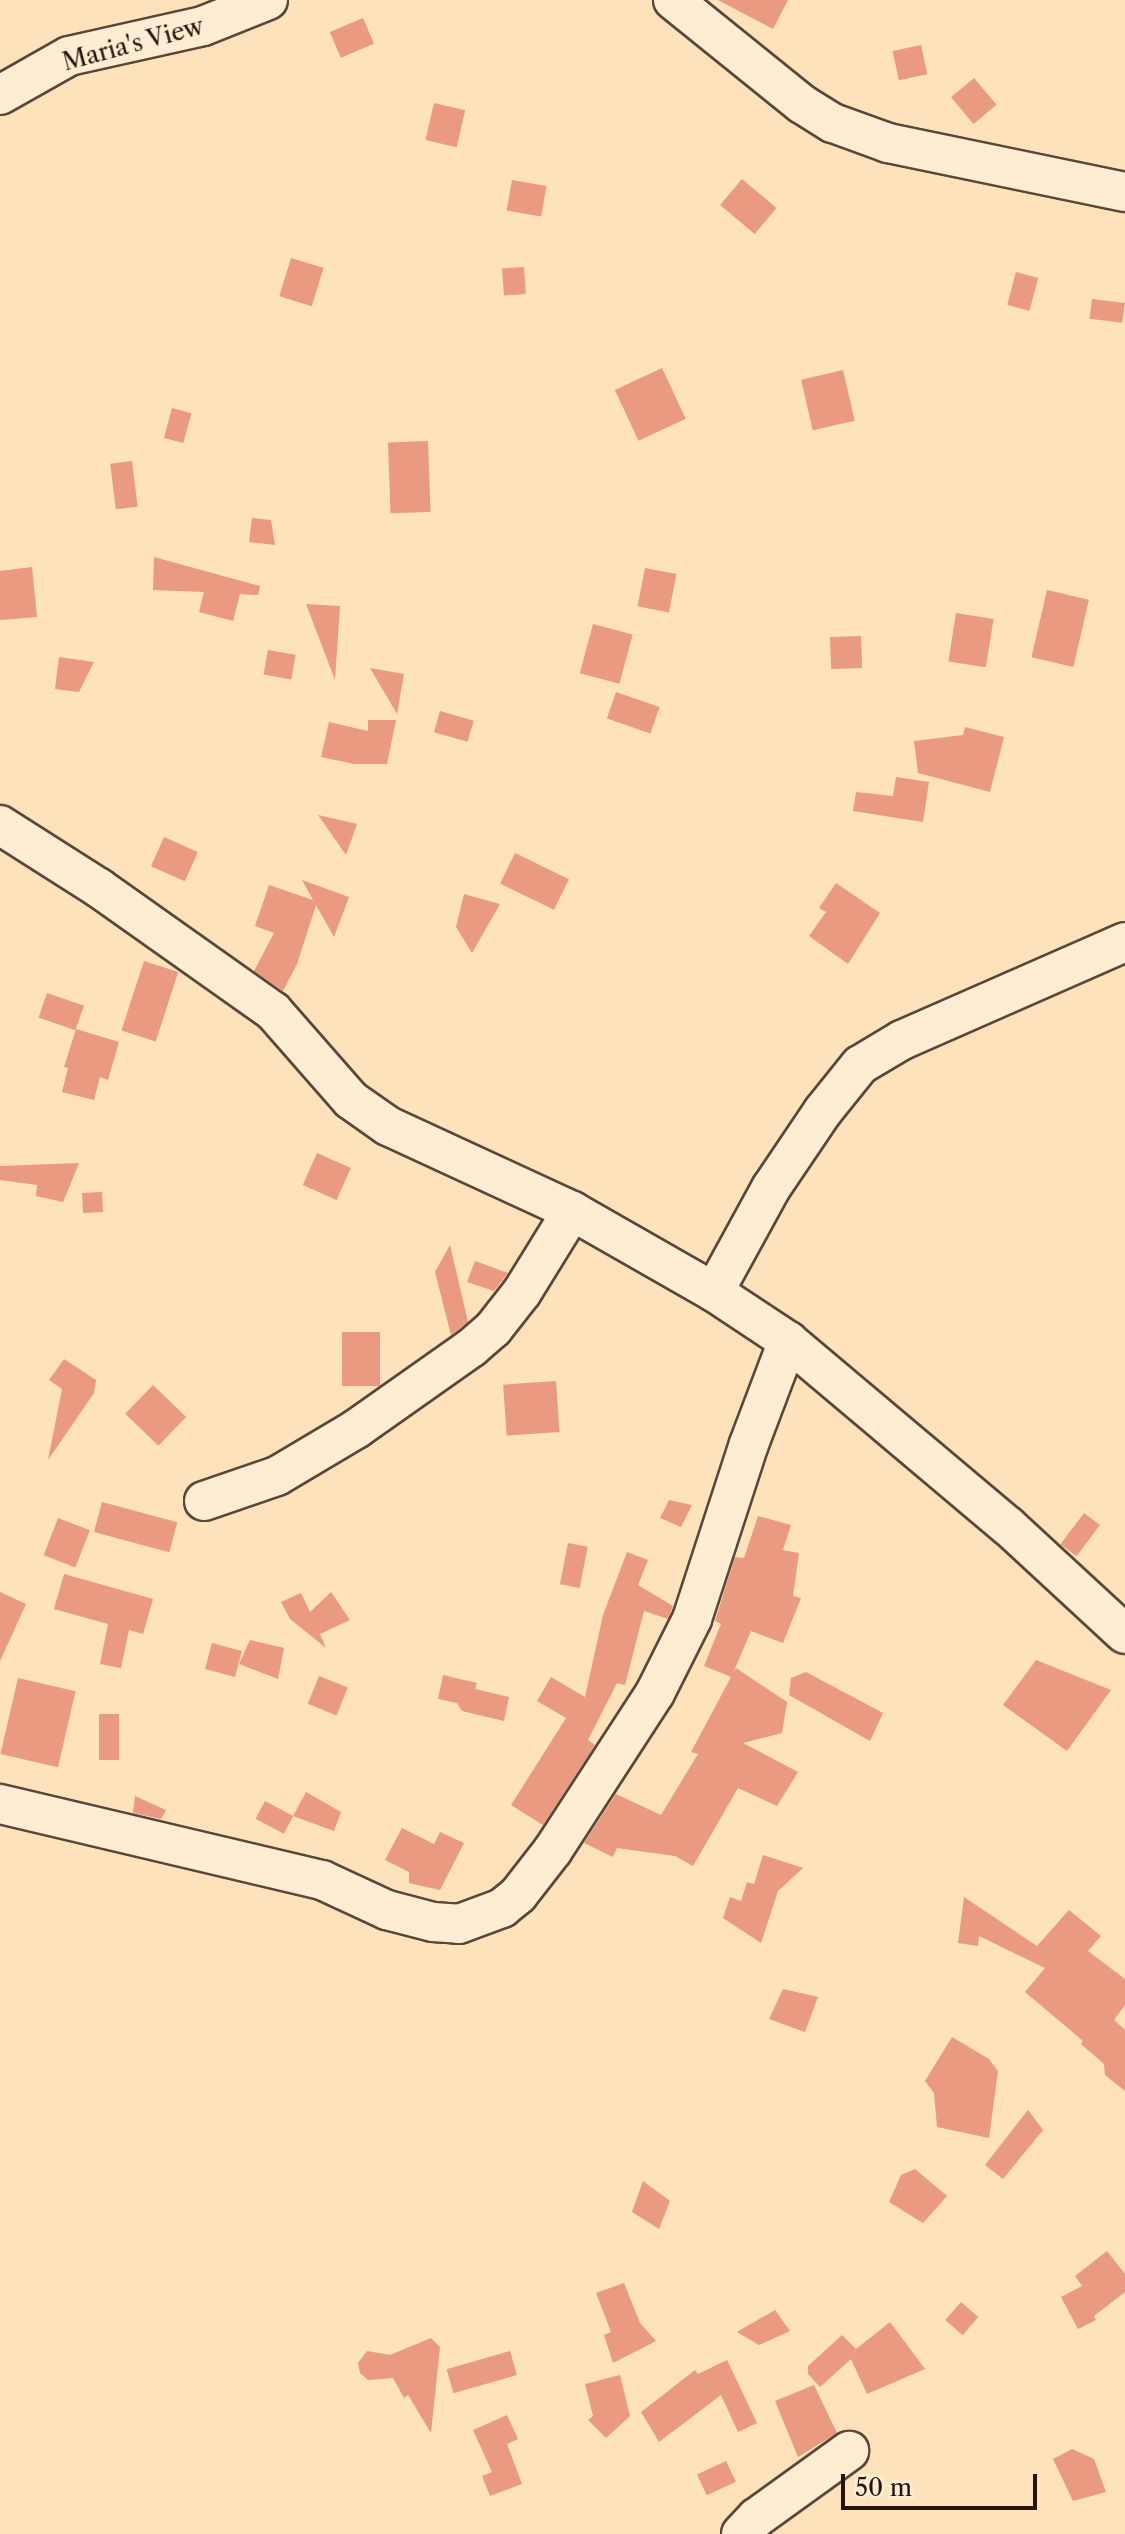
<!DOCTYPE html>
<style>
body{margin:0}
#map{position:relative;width:1125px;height:2534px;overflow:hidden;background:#fee2bc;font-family:"Libre Caslon Text",serif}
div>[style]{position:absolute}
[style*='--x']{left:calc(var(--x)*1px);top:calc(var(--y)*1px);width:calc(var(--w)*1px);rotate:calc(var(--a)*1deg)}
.building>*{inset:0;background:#e99a81;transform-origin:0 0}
.roads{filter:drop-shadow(2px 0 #5b4738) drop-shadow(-2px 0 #5b4738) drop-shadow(0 2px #5b4738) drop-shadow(0 -2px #5b4738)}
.minor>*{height:38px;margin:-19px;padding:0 19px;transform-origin:19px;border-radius:19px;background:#feecd3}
span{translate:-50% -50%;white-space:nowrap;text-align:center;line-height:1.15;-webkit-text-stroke:6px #feecd3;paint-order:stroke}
.street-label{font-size:24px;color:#25130c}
.scale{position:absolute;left:841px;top:2474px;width:196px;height:36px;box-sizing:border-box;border:4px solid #25130c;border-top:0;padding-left:10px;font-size:24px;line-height:28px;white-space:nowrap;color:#25130c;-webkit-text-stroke:6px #feecd3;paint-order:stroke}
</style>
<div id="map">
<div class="building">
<div style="clip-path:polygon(718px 0,788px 0,773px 29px)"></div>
<div style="left:363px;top:18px;width:28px;height:36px;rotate:67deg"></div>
<div style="left:921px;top:45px;width:30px;height:29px;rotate:78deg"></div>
<div style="left:974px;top:78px;width:35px;height:30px;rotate:50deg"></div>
<div style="left:434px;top:103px;width:32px;height:38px;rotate:13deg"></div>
<div style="left:742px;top:179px;width:45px;height:34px;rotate:40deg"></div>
<div style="left:512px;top:180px;width:35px;height:31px;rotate:10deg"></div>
<div style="left:291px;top:258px;width:34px;height:40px;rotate:17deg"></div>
<div style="left:524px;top:267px;width:27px;height:22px;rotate:86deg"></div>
<div style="left:1016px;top:272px;width:23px;height:34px;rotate:15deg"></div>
<div style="left:1092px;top:299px;width:33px;height:20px;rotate:7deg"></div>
<div style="left:662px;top:368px;width:56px;height:52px;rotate:65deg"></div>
<div style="left:843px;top:370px;width:52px;height:43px;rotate:77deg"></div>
<div style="left:172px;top:408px;width:20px;height:31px;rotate:15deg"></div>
<div style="left:428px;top:441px;width:71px;height:40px;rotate:88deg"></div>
<div style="left:132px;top:461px;width:46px;height:22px;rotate:83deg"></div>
<div style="clip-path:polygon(252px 518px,271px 520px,275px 545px,249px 542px)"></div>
<div style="clip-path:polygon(154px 557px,260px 586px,258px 595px,240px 594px,233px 621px,199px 612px,204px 592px,153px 590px)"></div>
<div style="clip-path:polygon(32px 567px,37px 617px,0 620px,0 571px)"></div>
<div style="left:645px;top:568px;width:32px;height:39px;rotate:11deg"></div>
<div style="left:1047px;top:590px;width:43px;height:69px;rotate:13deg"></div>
<div style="clip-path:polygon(306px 604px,340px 606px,335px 680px)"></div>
<div style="left:956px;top:613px;width:38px;height:49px;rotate:9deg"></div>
<div style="left:593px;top:624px;width:41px;height:51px;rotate:15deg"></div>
<div style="left:861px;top:636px;width:32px;height:31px;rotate:88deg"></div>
<div style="left:268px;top:650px;width:28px;height:25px;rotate:10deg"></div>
<div style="clip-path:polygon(59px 657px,94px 662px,79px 692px,55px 689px)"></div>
<div style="clip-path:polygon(370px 668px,404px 674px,397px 714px)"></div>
<div style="left:616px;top:692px;width:46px;height:28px;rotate:19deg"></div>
<div style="left:440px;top:711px;width:35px;height:22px;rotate:16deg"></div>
<div style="clip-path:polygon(368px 720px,396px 720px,387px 764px,354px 764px,321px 757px,329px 722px,368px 731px)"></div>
<div style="clip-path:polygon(965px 727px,1004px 737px,990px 792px,918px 773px,914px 741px,963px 735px)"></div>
<div style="clip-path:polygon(896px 777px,929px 782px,923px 822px,853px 811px,856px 792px,893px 796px)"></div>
<div style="clip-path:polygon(318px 815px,357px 824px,346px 855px)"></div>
<div style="left:164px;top:837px;width:37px;height:32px;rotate:24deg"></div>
<div style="left:515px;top:853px;width:60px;height:34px;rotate:26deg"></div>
<div style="clip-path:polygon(302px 880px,349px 897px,334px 937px,316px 905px,297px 964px,283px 991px,254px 971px,274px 933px,255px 926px,269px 885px,313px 900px)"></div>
<div style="clip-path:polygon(836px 883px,880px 913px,848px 964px,809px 936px,826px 912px,819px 908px)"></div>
<div style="clip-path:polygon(464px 894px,500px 904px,472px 953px,456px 927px)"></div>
<div style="left:144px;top:961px;width:36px;height:73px;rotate:18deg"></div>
<div style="left:47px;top:993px;width:39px;height:26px;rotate:19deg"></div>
<div style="clip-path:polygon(76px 1029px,119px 1042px,108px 1080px,100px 1077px,94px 1100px,62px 1092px,68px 1068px,64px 1067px)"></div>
<div style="left:317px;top:1153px;width:37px;height:35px;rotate:24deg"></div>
<div style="clip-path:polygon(79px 1163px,63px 1202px,36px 1196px,37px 1185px,0 1180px,0 1166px)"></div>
<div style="left:102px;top:1192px;width:20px;height:20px;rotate:87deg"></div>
<div style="clip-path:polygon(450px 1245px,468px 1322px,451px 1335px,435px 1272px)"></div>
<div style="clip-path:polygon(475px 1261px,508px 1273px,494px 1291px,467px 1282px)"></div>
<div style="left:342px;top:1332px;width:38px;height:54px"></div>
<div style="clip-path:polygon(64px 1359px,96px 1380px,94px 1393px,48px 1460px,62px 1389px,49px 1380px)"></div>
<div style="left:556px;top:1381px;width:51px;height:53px;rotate:86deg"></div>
<div style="left:153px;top:1385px;width:46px;height:40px;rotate:44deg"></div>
<div style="clip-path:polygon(669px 1500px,692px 1505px,681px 1527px,660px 1518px)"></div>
<div style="left:102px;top:1502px;width:78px;height:31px;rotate:15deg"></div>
<div style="left:1084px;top:1513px;width:20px;height:39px;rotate:37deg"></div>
<div style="clip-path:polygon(758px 1516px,791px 1525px,783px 1550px,799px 1553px,793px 1596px,801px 1598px,783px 1643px,751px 1631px,733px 1673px,736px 1668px,787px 1702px,782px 1733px,743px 1743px,798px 1772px,777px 1806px,738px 1788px,693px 1866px,675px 1856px,617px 1848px,613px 1857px,584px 1843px,616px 1794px,661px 1815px,698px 1754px,691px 1752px,731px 1677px,704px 1666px,721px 1624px,715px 1621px,735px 1557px,744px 1558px)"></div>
<div style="left:58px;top:1518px;width:34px;height:40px;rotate:21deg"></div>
<div style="left:568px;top:1543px;width:20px;height:42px;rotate:11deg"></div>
<div style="clip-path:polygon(627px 1552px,648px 1560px,638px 1585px,673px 1606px,668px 1619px,644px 1611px,625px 1685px,617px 1683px,588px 1740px,595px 1745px,543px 1825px,511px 1805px,566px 1718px,537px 1701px,551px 1677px,585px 1697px,603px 1615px)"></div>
<div style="clip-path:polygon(64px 1574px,153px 1599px,143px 1634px,129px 1630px,121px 1668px,100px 1664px,108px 1624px,54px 1609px)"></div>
<div style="clip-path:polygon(0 1592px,26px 1604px,0 1661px)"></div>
<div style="clip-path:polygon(331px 1592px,350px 1620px,320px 1634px,326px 1648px,290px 1619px,281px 1602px,301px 1593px,310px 1612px)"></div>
<div style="clip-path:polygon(250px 1640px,284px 1648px,278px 1679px,239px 1664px)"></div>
<div style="left:212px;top:1643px;width:31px;height:27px;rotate:15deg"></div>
<div style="clip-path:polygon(1036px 1660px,1111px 1690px,1067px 1751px,1003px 1705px)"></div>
<div style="clip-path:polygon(806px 1672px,883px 1713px,870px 1741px,789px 1695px,791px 1678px)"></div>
<div style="clip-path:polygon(443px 1675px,477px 1683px,475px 1689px,509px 1697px,504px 1721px,462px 1711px,457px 1703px,438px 1699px)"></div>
<div style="left:319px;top:1676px;width:31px;height:30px;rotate:22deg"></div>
<div style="left:18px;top:1678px;width:59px;height:78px;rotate:13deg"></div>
<div style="left:99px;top:1714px;width:20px;height:46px"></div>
<div style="clip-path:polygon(306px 1792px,341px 1812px,334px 1831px,293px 1816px)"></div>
<div style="clip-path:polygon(135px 1796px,166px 1810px,161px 1819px,133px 1813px)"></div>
<div style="left:265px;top:1801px;width:32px;height:20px;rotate:28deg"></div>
<div style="clip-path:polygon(402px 1828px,434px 1844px,440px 1832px,464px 1843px,440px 1890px,409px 1883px,409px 1872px,385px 1860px)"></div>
<div style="clip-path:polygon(763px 1855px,803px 1868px,778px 1891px,761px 1943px,723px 1918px,730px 1897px,741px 1901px,747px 1882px,754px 1884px)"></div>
<div style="clip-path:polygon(964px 1897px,1037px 1946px,1069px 1910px,1101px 1936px,1088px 1951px,1125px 1979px,1125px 2005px,1114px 2020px,1125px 2030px,1125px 2091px,1105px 2075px,1104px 2064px,1081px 2044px,1083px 2041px,1025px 1992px,1045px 1968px,979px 1936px,978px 1946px,958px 1943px)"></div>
<div style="clip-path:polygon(783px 1989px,818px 1997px,805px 2032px,769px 2019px)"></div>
<div style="clip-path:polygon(952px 2037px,989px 2059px,998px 2071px,989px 2138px,937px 2127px,934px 2093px,925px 2081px)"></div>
<div style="clip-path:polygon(1028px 2110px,1043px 2130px,1003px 2179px,985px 2165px)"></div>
<div style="clip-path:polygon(915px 2169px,947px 2196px,923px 2223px,889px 2202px,901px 2175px)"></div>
<div style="clip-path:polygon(643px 2181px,670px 2201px,659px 2229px,632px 2212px)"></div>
<div style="clip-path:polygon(1107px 2251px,1125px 2274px,1125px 2292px,1094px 2316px,1096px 2320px,1078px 2329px,1061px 2297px,1082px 2286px,1075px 2276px)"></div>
<div style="clip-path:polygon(624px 2283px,640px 2323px,656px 2341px,613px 2363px,604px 2335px,611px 2332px,596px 2293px)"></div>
<div style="left:961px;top:2302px;width:23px;height:24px;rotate:41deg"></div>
<div style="clip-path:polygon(775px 2310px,790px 2331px,759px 2345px,737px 2332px)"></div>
<div style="clip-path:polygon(890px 2322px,925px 2369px,867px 2394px,851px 2359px,820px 2387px,808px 2374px,808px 2366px,842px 2335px,856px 2349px)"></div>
<div style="clip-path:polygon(431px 2338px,440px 2347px,431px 2433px,408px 2395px,404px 2398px,393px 2378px,368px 2380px,360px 2373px,358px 2363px,367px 2351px,390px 2355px)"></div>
<div style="left:510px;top:2351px;width:25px;height:66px;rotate:74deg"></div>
<div style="clip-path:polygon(727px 2360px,757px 2423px,738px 2432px,721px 2395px,659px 2442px,641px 2412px,695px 2370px,698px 2374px)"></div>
<div style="clip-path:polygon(620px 2375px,630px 2416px,606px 2438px,588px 2420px,593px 2416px,585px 2384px)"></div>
<div style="clip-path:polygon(814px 2385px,837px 2433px,798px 2457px,775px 2401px)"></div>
<div style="clip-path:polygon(507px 2415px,518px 2439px,507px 2444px,522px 2484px,490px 2496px,482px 2476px,492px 2472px,473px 2430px)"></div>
<div style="clip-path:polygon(1072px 2449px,1094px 2459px,1106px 2492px,1073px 2501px,1053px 2459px)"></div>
<div style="left:726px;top:2461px;width:23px;height:32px;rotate:65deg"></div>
</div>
<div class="roads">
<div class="minor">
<div style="--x:673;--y:0;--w:166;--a:38.9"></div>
<div style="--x:802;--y:104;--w:36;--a:32"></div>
<div style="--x:833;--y:123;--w:59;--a:20"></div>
<div style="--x:888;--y:143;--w:242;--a:11.7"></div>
<div style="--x:0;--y:95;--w:79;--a:-29.5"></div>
<div style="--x:69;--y:56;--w:137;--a:-12.6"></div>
<div style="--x:203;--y:26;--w:70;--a:-21.8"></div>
<div style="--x:0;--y:825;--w:117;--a:32.5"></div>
<div style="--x:99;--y:888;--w:213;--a:35.3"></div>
<div style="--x:273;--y:1011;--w:118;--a:48.8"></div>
<div style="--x:351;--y:1100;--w:45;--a:35.1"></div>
<div style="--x:388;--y:1126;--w:203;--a:24.8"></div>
<div style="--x:572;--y:1211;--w:163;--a:29.7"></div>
<div style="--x:714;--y:1292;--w:89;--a:33.5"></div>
<div style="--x:788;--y:1341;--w:287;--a:40.1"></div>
<div style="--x:1008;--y:1526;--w:159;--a:42.7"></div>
<div style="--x:714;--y:1292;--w:119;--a:-61.3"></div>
<div style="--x:771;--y:1188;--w:93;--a:-56"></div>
<div style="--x:823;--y:1111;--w:59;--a:-51.2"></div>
<div style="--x:860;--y:1065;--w:49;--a:-30.8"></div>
<div style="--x:902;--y:1040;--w:244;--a:-23.7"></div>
<div style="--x:204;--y:1501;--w:77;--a:-18.9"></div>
<div style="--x:277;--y:1476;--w:92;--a:-30.7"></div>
<div style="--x:356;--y:1429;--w:141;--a:-35.2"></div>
<div style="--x:471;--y:1348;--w:29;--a:-41"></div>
<div style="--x:493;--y:1329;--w:47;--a:-51.9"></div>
<div style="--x:522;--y:1292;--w:95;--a:-58.3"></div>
<div style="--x:0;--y:1804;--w:331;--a:13.3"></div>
<div style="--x:322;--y:1880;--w:72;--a:24.8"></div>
<div style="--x:387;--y:1910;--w:48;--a:14.6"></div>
<div style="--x:433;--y:1922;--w:26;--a:4"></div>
<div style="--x:459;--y:1924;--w:46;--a:-20.4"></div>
<div style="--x:502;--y:1908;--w:21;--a:-39"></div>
<div style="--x:518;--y:1895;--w:57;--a:-52.1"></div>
<div style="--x:553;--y:1850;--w:187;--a:-57"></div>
<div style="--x:655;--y:1693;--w:83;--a:-63.4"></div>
<div style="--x:692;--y:1619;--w:184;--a:-72"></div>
<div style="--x:749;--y:1444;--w:110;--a:-69.3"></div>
<div style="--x:741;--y:2534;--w:22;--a:-47"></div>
<div style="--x:756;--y:2518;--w:115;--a:-35.8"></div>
</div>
</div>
<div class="street-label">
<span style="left:133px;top:44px;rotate:-15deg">Maria's View</span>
</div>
<div class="scale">50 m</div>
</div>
